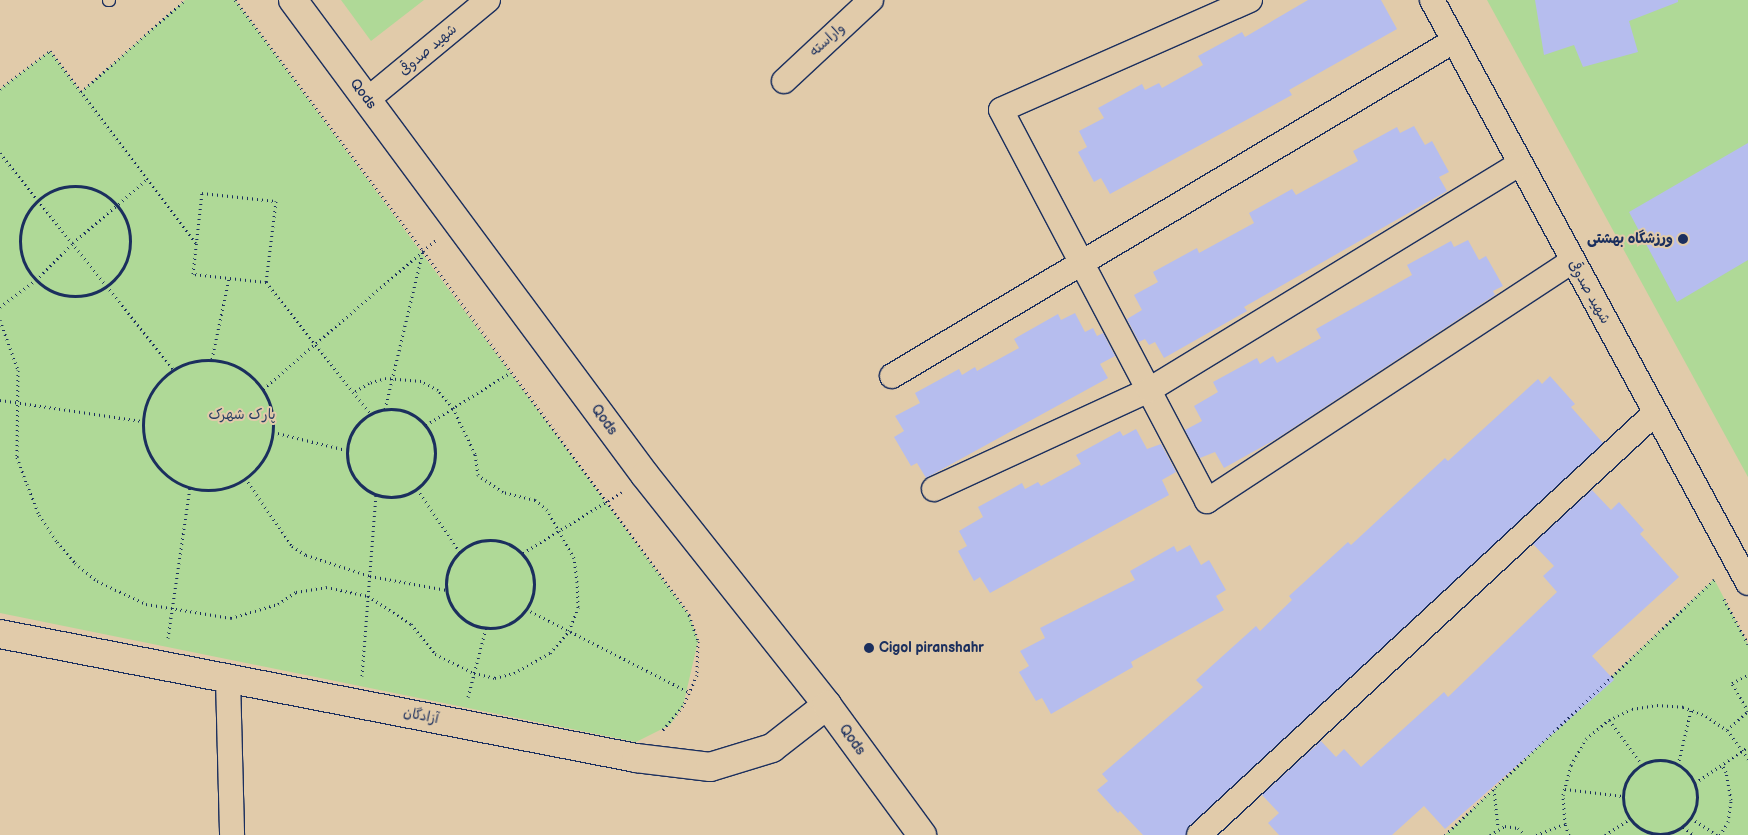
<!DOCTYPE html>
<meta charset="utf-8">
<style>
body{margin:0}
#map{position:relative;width:1748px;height:835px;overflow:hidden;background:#e1cbaa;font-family:"Balsamiq Sans","Playpen Sans Arabic",sans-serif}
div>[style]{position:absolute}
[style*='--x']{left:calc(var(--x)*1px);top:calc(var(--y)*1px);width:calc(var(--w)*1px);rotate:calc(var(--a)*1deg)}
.green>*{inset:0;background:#afd997}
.building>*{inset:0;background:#b6bdee}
.path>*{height:3px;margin-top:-1.5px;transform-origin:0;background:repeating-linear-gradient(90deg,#1b2f5e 0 1px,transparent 0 5px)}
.path>.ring{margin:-1.5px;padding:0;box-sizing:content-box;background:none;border:3px solid #1b2f5e;border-radius:50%}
.roads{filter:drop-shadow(1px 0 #1b2f5e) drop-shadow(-1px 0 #1b2f5e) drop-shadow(0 1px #1b2f5e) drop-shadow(0 -1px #1b2f5e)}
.service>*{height:11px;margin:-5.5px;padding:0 5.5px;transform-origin:5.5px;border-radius:5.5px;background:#e1cbaa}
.minor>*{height:24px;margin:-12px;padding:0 12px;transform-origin:12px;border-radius:12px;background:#e1cbaa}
.tertiary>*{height:28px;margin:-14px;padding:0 14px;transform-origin:14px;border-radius:14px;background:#e1cbaa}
.secondary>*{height:28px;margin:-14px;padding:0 14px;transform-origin:14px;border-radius:14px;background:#e1cbaa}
.dots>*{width:14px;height:14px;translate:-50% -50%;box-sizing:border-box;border:2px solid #e1cbaa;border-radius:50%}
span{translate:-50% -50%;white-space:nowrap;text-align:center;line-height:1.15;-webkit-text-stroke:4px #e1cbaa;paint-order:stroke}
.street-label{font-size:14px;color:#1b2f5e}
.poi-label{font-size:14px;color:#1b2f5e;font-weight:700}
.right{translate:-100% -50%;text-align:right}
.left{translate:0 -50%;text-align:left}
.park-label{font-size:14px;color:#2a4064}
</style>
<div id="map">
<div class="green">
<div style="clip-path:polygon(185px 0,235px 0,689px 615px,698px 641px,683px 706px,670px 725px,636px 742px,0 613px,0 89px,50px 51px,81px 92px)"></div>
<div style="clip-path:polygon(341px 0,424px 0,371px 41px)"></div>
<div style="clip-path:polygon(1487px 0,1748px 0,1748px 477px)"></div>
<div style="clip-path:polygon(1714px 579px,1748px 644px,1748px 835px,1445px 835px)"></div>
</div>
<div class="building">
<div style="clip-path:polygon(1308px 0,1381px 0,1397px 29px,1289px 90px,1292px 95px,1110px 194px,1101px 178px,1094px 182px,1078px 152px,1087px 147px,1079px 131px,1104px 118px,1098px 108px,1142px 84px,1145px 90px,1159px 83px,1162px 88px,1203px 65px,1198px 56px,1242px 32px,1245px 37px)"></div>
<div style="clip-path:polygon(1535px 0,1678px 0,1678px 2px,1629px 21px,1638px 52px,1583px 67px,1574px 45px,1544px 55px)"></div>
<div style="clip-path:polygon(1414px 126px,1425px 145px,1432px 141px,1449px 172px,1439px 177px,1447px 191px,1244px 307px,1247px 311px,1164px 358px,1155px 342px,1149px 345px,1145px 339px,1139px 342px,1127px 319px,1142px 310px,1134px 295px,1158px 282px,1153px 272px,1197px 248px,1199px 253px,1254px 223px,1249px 213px,1292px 189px,1296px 195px,1358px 161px,1353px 151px,1397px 127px,1400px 133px)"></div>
<div style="clip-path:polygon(1748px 143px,1748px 260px,1677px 302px,1629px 212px)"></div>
<div style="clip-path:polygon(1468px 240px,1479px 260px,1486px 256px,1503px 286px,1493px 291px,1495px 295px,1276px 439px,1224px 468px,1215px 452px,1200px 458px,1185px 430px,1202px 421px,1194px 406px,1218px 392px,1213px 382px,1257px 358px,1260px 364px,1273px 356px,1277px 363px,1321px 338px,1316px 329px,1412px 275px,1407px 265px,1451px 241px,1454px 247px)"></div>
<div style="clip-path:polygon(1075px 313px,1085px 332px,1093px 328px,1097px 336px,1103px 333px,1115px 356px,1100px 364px,1108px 378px,926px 478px,917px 463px,911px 466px,894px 437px,904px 431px,895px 416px,920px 403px,915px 393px,959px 369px,962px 375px,975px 367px,977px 371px,1019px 348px,1014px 339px,1058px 314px,1061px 320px)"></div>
<div style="clip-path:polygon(1550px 376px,1575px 404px,1571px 407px,1603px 443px,1190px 825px,1186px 835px,1143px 835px,1120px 811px,1118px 813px,1097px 790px,1108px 781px,1102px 774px,1203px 687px,1196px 680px,1256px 626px,1260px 631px,1292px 600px,1289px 596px,1348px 542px,1351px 545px,1445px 458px,1448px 461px,1538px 379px,1542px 384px)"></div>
<div style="clip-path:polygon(1136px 429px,1147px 449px,1161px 444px,1176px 472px,1162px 480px,1169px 495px,990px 593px,980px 577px,974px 581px,958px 551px,967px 546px,959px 531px,983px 517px,978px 507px,1022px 483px,1025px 489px,1038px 482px,1041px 486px,1081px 464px,1076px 455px,1120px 431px,1123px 436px)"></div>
<div style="clip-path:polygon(1592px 490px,1611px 510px,1619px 502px,1644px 530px,1640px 534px,1679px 577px,1592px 656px,1614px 680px,1445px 829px,1424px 806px,1392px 835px,1279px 835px,1268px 823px,1279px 813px,1262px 795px,1321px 741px,1336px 757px,1344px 749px,1361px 767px,1444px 692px,1448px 697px,1557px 592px,1543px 576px,1554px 566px,1533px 544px)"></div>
<div style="clip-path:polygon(1190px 545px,1201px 565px,1209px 560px,1226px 590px,1216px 596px,1224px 610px,1131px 662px,1133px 667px,1051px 714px,1042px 698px,1036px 701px,1019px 672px,1029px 666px,1020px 651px,1045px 638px,1040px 628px,1135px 580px,1130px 571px,1174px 546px,1177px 552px)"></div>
</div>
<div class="path">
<div style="--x:235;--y:0;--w:314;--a:53.2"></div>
<div style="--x:423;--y:251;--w:211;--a:139.2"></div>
<div style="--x:0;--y:89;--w:63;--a:-37.2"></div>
<div style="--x:50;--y:51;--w:241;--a:52.8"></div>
<div style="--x:81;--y:92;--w:139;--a:-41.5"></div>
<div style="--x:0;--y:153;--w:277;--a:51.3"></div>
<div class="ring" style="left:20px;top:186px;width:107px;height:107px"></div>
<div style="--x:202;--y:193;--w:74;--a:6.2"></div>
<div style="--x:276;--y:201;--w:82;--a:97"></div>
<div style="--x:266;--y:282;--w:73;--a:-173.7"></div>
<div style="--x:193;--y:274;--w:81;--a:-83.7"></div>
<div style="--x:423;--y:251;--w:451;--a:53.8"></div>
<div style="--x:689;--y:615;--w:28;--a:71"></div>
<div style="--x:698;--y:641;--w:34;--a:92"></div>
<div style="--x:697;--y:675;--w:34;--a:114"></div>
<div style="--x:683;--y:706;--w:33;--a:130"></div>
<div style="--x:266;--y:282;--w:167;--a:51.6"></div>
<div style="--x:0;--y:307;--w:45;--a:-36.9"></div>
<div style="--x:36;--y:280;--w:52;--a:-45"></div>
<div style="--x:73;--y:243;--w:96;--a:-40.8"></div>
<div style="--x:0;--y:320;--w:53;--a:70.2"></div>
<div style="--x:18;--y:370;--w:87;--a:90.7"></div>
<div style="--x:17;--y:457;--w:29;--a:70"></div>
<div style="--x:27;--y:484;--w:33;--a:69"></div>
<div style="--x:39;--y:515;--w:32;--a:56"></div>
<div style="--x:57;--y:542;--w:28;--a:49"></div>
<div style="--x:75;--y:563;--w:28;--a:39"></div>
<div style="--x:97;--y:581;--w:54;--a:25.1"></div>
<div style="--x:146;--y:604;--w:86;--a:9.4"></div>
<div style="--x:231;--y:618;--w:49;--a:-16.6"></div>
<div style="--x:278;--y:604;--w:22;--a:-34"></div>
<div style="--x:296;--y:592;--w:30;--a:-9"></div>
<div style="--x:326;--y:587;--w:43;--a:12.1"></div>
<div style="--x:368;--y:596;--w:51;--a:33.1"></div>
<div style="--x:411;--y:624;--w:38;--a:51"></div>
<div style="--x:435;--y:654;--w:43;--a:26"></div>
<div style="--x:474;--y:673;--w:22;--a:13"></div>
<div style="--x:495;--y:678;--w:20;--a:-15"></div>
<div style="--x:514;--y:673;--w:41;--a:-29.1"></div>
<div style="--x:550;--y:653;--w:29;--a:-49"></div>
<div style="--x:569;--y:631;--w:26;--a:-69"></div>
<div style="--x:578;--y:607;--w:25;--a:-92"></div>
<div style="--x:577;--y:582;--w:24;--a:-97"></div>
<div style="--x:574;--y:558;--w:55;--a:-119.4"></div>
<div style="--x:547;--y:510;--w:16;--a:-140"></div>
<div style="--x:535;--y:500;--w:33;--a:-166"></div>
<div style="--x:503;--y:492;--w:30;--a:-146"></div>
<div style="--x:478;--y:475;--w:21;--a:-98"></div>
<div style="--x:475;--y:454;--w:51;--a:-115.6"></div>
<div style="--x:453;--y:408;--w:23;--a:-130"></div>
<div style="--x:438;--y:390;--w:19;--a:-152"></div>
<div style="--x:421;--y:381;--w:35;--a:-175"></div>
<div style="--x:386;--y:378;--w:18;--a:164"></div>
<div style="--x:369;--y:383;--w:17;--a:149"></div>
<div style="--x:212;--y:359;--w:83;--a:-78.1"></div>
<div class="ring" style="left:143px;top:360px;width:127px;height:127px"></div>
<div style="--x:0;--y:400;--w:145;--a:8.4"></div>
<div class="ring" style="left:347px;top:409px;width:85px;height:85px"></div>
<div style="--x:385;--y:409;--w:163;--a:-76.5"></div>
<div style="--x:423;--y:251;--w:17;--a:-40"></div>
<div style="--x:426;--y:425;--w:100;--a:-31.9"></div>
<div style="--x:273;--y:432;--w:75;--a:13.9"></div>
<div style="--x:245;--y:478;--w:83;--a:55.3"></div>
<div style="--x:292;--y:546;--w:17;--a:33"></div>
<div style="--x:306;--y:555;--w:67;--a:18.2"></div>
<div style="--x:370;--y:576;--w:78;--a:10.3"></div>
<div style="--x:417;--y:489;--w:76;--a:55.7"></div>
<div class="ring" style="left:446px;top:540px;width:85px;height:85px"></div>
<div style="--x:523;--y:553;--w:116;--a:-31.6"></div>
<div style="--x:1724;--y:599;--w:51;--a:61.9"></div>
<div style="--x:526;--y:609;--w:183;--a:27"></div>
<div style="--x:168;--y:638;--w:152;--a:-81.7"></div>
<div style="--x:362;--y:676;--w:181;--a:-85.6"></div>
<div style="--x:468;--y:697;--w:71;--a:-75.4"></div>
<div style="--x:1609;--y:720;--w:56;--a:53.7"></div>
<div style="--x:1727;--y:730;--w:28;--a:-42"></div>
<div style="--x:1748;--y:711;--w:32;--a:-120"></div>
<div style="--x:1732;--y:683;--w:18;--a:-27"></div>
<div class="ring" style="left:1623px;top:760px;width:71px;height:71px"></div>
<div style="--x:1678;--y:765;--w:57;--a:-76.7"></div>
<div style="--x:1695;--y:783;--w:64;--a:-34.2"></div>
<div style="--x:1494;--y:789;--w:39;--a:84"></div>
<div style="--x:1565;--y:789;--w:58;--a:6.9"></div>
<div style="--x:1691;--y:818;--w:31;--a:33"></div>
<div style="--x:1683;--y:827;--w:14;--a:36"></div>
<div style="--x:1445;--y:835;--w:371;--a:-43.5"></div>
<div style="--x:1490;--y:835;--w:17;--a:-31"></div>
<div style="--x:1505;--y:826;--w:13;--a:9"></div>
<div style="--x:1518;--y:828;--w:10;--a:45"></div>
<div style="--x:1536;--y:835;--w:31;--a:-21"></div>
<div style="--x:1569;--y:835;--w:12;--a:-110"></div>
<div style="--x:1565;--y:824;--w:29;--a:-94"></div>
<div style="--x:1563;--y:795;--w:31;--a:-75"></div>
<div style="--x:1571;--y:765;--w:30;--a:-60"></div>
<div style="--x:1586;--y:739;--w:30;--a:-40"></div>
<div style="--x:1609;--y:720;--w:25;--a:-26"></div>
<div style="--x:1632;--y:709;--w:25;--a:-9"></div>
<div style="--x:1657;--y:705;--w:26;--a:4"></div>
<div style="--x:1683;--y:707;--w:25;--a:21"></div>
<div style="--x:1706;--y:716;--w:25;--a:34"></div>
<div style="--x:1727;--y:730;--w:36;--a:54"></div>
<div style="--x:1605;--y:835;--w:30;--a:-33"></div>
<div style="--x:1720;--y:835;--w:15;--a:-58"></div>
<div style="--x:1728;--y:822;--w:22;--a:-82"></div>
<div style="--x:1731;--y:800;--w:28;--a:-100"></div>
<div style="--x:1726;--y:772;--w:8;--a:-120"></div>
</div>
<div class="roads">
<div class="service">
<div style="--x:108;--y:0;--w:1;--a:0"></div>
</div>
<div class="minor">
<div style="--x:1250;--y:0;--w:272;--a:156.2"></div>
<div style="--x:1001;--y:110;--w:442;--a:62.2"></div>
<div style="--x:1207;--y:501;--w:437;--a:-33.3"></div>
<div style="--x:1432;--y:0;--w:663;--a:61.54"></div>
<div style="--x:784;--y:81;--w:119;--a:-43"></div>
<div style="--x:367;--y:100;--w:157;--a:-39.6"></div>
<div style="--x:892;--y:376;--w:652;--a:-30.81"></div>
<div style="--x:934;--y:489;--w:237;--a:-24.7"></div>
<div style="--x:1149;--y:390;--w:434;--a:-31.4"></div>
<div style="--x:228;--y:679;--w:156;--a:88.5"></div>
<div style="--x:1199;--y:835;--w:621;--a:-42.78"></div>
</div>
<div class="tertiary">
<div style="--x:0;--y:634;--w:648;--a:11.03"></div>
<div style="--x:636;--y:758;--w:75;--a:6.9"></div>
<div style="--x:710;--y:767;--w:65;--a:-17"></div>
<div style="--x:772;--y:748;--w:70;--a:-38"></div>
</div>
<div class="secondary">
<div style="--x:293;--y:0;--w:591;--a:53.46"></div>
<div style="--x:645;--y:475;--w:293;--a:51.6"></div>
<div style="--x:827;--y:705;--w:161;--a:53.8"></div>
</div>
</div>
<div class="dots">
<div style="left:1683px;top:239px;background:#1b2f5e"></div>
<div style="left:869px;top:648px;background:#1b2f5e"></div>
</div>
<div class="street-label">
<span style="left:827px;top:40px;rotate:-43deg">واراسته</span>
<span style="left:428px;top:50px;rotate:-40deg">شهید صدوقی</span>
<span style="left:363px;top:94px;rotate:53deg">Qods</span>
<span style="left:1589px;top:292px;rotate:61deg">شهید صدوقی</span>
<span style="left:604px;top:420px;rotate:54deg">Qods</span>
<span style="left:421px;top:716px;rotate:11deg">آزادگان</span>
<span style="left:852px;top:740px;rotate:54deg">Qods</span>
</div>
<div class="poi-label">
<span class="right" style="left:1673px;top:239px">ورزشگاه بهشتی</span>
<span class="left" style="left:879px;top:648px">Cigol piranshahr</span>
</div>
<div class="park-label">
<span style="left:242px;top:415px">پارک شهرک</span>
</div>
</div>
